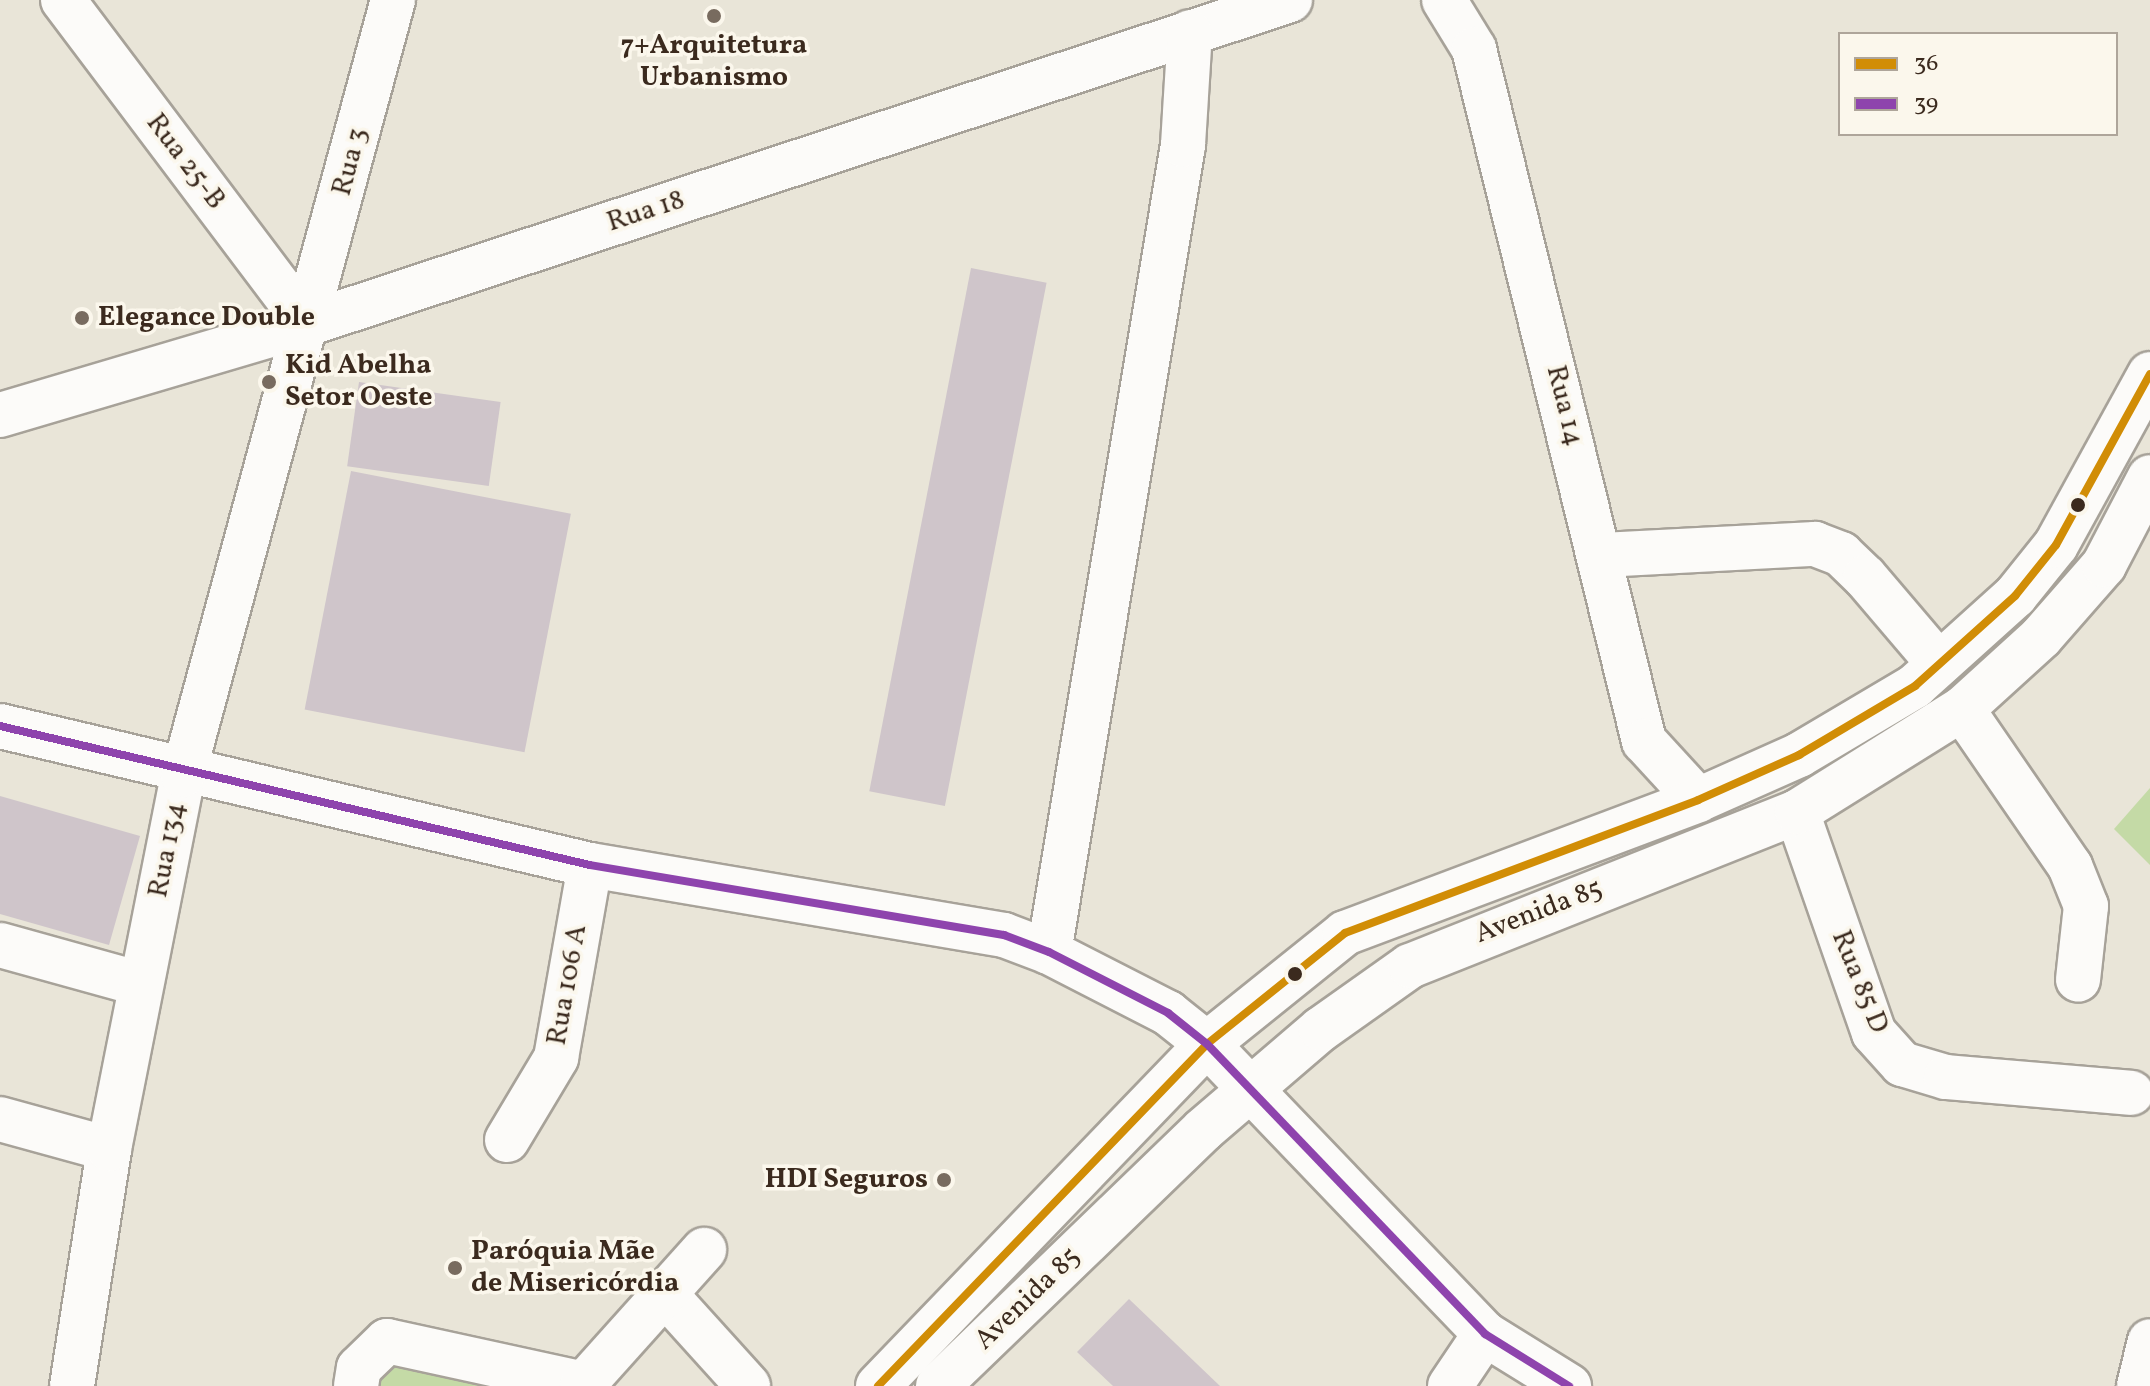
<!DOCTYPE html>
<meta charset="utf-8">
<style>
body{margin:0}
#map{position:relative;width:2150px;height:1386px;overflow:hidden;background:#e9e5d8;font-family:Vollkorn,serif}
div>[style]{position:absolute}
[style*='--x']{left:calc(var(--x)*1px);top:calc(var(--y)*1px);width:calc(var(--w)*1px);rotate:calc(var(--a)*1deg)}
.green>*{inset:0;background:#c4daa6}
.building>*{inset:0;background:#cfc5ca;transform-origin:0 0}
.roads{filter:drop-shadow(2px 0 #a7a299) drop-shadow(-2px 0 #a7a299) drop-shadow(0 2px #a7a299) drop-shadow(0 -2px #a7a299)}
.minor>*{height:44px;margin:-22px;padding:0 22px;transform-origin:22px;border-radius:22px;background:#fcfbf9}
.major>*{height:44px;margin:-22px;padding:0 22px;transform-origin:22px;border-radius:22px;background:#fcfbf9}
.bus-1>*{height:8px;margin:-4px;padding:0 4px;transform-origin:4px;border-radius:4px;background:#d18d06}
.bus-2>*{height:8px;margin:-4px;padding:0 4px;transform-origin:4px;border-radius:4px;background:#8e44ad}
.dots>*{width:22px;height:22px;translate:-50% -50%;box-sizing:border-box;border:4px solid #fbf7ec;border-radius:50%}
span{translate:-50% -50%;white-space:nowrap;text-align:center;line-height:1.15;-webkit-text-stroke:7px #fbf7ec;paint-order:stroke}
.poi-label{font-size:28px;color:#3b2a1e;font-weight:700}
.left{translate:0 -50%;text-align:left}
.right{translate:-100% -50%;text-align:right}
.street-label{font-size:28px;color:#3b2a1e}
.legend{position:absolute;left:1838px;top:32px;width:280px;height:104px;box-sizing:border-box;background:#fbf7ec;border:2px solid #aea59a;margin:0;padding:10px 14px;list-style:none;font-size:24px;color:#3b2a1e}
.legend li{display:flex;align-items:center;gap:16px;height:40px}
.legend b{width:40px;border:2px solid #aea59a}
</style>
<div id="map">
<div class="green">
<div style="clip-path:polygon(2150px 788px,2150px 865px,2114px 829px)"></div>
<div style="clip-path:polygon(390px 1354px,508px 1386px,368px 1386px)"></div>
</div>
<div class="building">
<div style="left:971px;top:268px;width:77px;height:533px;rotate:11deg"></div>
<div style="left:359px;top:382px;width:143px;height:85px;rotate:8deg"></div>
<div style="left:351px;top:471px;width:224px;height:243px;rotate:11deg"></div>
<div style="clip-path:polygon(0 796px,140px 836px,109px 945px,0 914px)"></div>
<div style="clip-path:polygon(1129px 1299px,1220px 1386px,1113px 1386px,1077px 1352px)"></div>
</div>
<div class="roads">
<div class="minor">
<div style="--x:63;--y:0;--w:406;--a:53"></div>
<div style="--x:1444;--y:0;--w:57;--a:58.5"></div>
<div style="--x:1474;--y:49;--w:713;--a:76.2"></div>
<div style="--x:1644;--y:741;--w:80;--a:47.5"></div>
<div style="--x:0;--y:415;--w:320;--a:-16.5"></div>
<div style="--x:307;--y:324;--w:1035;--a:-18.24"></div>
<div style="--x:1602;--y:555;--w:213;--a:-3"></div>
<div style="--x:1815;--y:544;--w:28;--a:21"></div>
<div style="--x:1841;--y:554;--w:33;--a:44"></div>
<div style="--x:1865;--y:577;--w:114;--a:49.6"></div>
<div style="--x:1962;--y:709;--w:191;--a:55.5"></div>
<div style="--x:2070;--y:866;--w:43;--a:68.2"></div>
<div style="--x:2086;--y:906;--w:74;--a:96.2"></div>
<div style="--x:0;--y:726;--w:606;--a:13.26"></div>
<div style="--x:590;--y:865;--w:420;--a:9.6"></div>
<div style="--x:1004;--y:935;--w:48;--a:20.7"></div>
<div style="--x:1049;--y:952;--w:134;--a:27.1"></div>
<div style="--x:1168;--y:1013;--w:50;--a:38.5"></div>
<div style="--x:1207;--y:1044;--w:402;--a:46.2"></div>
<div style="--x:1485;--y:1334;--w:99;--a:31.8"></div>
<div style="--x:1797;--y:812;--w:234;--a:70.8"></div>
<div style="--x:1874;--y:1033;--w:42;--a:47.9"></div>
<div style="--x:1902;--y:1064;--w:46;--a:16.5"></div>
<div style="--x:1946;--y:1077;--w:186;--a:4.9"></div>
<div style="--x:0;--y:945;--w:146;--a:15.5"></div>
<div style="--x:1049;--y:952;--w:818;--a:-80.57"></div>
<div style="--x:1183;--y:145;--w:113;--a:-86.5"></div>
<div style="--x:0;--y:1119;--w:113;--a:15.4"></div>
<div style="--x:507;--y:1140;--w:96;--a:-59.1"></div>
<div style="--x:556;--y:1058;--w:196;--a:-80"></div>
<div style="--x:665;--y:1294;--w:124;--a:47.9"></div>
<div style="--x:72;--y:1386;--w:240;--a:-81.1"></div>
<div style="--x:109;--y:1149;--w:381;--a:-78.8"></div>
<div style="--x:183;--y:775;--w:803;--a:-74.84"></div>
<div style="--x:356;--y:1386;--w:18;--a:-81"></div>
<div style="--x:359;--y:1368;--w:39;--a:-44"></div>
<div style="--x:387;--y:1341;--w:203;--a:12.3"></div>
<div style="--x:582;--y:1386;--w:183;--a:-48.1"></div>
<div style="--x:1450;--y:1386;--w:63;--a:-56.1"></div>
<div style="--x:2139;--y:1386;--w:46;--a:-76.3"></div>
</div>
<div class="major">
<div style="--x:878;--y:1386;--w:475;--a:-46.1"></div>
<div style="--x:1207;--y:1044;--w:177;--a:-38.8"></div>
<div style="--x:1345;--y:933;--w:377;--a:-20.6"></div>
<div style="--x:1698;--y:800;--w:111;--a:-24"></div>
<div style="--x:1799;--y:755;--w:135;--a:-30.7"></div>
<div style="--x:1915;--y:686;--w:135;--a:-42"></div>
<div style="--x:2015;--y:596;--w:65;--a:-51.2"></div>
<div style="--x:2056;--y:545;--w:195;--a:-61.2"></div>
<div style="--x:938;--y:1386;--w:368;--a:-44"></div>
<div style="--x:1203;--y:1130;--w:155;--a:-40.6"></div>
<div style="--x:1321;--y:1029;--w:109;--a:-35.3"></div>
<div style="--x:1410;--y:966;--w:417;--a:-21.7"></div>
<div style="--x:1797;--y:812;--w:195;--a:-32"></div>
<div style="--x:1962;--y:709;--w:107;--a:-42.3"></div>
<div style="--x:2041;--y:637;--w:96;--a:-48.8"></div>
<div style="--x:2104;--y:565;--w:99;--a:-62.4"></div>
</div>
</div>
<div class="bus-1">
<div style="--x:878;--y:1386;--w:475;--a:-46.1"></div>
<div style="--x:1207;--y:1044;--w:177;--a:-38.8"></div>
<div style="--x:1345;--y:933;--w:377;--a:-20.6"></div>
<div style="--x:1698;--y:800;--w:111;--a:-24"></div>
<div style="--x:1799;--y:755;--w:135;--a:-30.7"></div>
<div style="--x:1915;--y:686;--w:135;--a:-42"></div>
<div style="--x:2015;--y:596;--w:65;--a:-51.2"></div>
<div style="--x:2056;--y:545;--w:195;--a:-61.2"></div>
</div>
<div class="bus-2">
<div style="--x:0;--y:726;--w:606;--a:13.26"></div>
<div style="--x:590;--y:865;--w:420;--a:9.6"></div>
<div style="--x:1004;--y:935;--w:48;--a:20.7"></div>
<div style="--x:1049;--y:952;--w:134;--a:27.1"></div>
<div style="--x:1168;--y:1013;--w:50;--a:38.5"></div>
<div style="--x:1207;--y:1044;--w:402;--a:46.2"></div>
<div style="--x:1485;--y:1334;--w:99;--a:31.8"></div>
</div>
<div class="dots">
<div style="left:714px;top:16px;background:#786b5f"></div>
<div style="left:82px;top:318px;background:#786b5f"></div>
<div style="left:269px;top:382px;background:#786b5f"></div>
<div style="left:2078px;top:505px;background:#3b2a1e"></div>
<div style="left:1295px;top:974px;background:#3b2a1e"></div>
<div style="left:944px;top:1180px;background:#786b5f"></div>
<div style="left:455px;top:1268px;background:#786b5f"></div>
</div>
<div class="poi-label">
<span style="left:714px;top:62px">7+Arquitetura<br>Urbanismo</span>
<span class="left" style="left:98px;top:318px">Elegance Double</span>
<span class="left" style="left:285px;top:382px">Kid Abelha<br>Setor Oeste</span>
<span class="right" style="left:928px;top:1180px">HDI Seguros</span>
<span class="left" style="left:471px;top:1268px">Paróquia Mãe<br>de Misericórdia</span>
</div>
<div class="street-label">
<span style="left:185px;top:162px;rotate:53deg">Rua 25-B</span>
<span style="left:351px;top:162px;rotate:-75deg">Rua 3</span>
<span style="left:646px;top:212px;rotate:-18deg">Rua 18</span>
<span style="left:1564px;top:406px;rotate:76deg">Rua 14</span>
<span style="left:168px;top:850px;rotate:-79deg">Rua 134</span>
<span style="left:1539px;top:912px;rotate:-21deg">Avenida 85</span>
<span style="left:1859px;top:982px;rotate:68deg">Rua 85 D</span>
<span style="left:568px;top:985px;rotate:-80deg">Rua 106 A</span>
<span style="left:1028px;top:1299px;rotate:-44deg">Avenida 85</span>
</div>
<ul class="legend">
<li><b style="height:10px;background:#d18d06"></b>36</li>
<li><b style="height:10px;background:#8e44ad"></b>39</li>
</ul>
</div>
